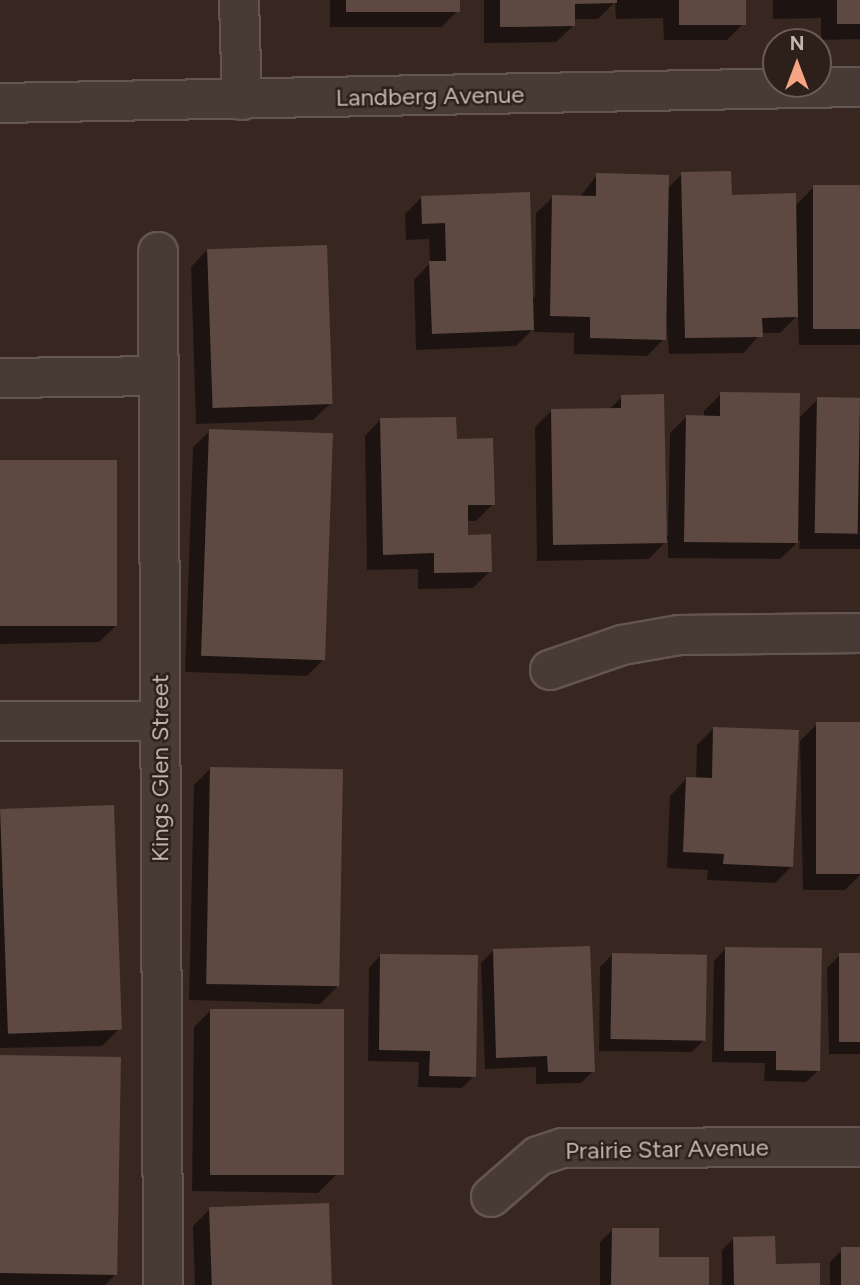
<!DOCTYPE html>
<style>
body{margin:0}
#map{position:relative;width:860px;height:1285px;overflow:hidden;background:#382721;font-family:Figtree,sans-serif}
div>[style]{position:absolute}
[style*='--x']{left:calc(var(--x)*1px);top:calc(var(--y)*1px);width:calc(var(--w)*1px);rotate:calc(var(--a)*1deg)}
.shadow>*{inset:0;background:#0007}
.building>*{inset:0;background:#5d4942;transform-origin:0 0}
.roads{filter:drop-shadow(2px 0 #63554f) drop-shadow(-2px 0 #63554f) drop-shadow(0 2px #63554f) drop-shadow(0 -2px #63554f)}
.minor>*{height:38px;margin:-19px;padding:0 19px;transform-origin:19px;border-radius:19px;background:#483a35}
span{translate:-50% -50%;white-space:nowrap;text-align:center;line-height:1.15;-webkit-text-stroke:5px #2d1f1a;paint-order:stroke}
.street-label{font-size:24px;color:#c5b5af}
.north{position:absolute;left:762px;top:28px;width:70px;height:70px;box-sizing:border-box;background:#2d1f1a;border:2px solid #6a5b56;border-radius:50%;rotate:0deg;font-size:19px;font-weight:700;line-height:28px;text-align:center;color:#c5b5af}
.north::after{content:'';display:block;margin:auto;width:24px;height:32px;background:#f6a483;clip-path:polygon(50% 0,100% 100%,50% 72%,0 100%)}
</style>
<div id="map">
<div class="shadow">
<div style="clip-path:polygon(330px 0,458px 0,458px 10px,442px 27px,330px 27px)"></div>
<div style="clip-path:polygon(484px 0,744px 0,744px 23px,727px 40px,664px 40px,663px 18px,616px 19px,615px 2px,598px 19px,573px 19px,573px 26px,556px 42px,484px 43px)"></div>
<div style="clip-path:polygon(773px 0,860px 0,860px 39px,821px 40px,821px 18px,773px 19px)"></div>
<div style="clip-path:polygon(682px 174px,730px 197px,795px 206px,813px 188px,860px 187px,860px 345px,799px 345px,798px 315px,780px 333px,761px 333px,744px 353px,669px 354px,665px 301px,664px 339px,647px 356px,574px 354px,574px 333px,534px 332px,534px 328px,516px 346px,416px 350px,414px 280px,430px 263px,429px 239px,406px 240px,405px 214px,422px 197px,535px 298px,536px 213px,553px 197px,580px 197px,597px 175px,667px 189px)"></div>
<div style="clip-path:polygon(207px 250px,330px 404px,313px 420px,196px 424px,191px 267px)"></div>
<div style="clip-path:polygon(721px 394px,798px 419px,818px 399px,860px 400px,860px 549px,799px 549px,800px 540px,780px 559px,668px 558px,668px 539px,649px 559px,537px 561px,535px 427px,551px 411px,608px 410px,622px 397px,668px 537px,670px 433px,686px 417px,704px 417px,704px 411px)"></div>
<div style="clip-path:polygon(381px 419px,455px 441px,493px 504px,476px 521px,466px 521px,467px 536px,490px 571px,473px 588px,418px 589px,418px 569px,367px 570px,365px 436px)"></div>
<div style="clip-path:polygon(210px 431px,323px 660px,307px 676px,185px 672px,193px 447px)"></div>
<div style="clip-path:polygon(0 463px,116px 626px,99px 642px,0 644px)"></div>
<div style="clip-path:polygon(860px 723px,860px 875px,845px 890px,803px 890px,800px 741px,817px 724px)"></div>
<div style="clip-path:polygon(714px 728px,792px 866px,775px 883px,707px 880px,708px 870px,667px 868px,670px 796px,686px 779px,696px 779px,697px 745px)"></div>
<div style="clip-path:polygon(210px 769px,337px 987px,320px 1004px,189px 1000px,194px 785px)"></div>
<div style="clip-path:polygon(0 811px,119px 1029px,102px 1046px,0 1048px)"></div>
<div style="clip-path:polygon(726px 948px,819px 1070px,806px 1082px,764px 1081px,765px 1063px,712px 1062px,714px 961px)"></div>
<div style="clip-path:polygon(493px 951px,593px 1071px,581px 1083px,536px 1084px,536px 1067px,485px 1069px,481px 963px)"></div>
<div style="clip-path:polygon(381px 955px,474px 1076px,462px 1088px,418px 1087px,419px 1062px,368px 1061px,369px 968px)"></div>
<div style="clip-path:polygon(612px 955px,704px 1040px,692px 1052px,599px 1051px,600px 967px)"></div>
<div style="clip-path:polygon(840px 955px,860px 955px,860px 1054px,829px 1054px,827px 968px)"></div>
<div style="clip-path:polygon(211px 1010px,342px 1012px,335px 1176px,318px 1193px,192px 1191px,194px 1027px)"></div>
<div style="clip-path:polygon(0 1057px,115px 1275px,105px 1285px,0 1285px)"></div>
<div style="clip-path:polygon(210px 1209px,330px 1285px,195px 1285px,193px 1226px)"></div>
<div style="clip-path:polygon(612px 1230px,658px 1258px,707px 1285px,600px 1285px,600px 1242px)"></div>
<div style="clip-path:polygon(734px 1238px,774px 1265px,818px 1285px,722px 1285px,722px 1250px)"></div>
<div style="clip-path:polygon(860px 1249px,860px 1285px,830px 1285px,830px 1262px,842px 1250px)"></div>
</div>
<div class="building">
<div style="left:346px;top:0;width:114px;height:12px"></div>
<div style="clip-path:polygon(500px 0,617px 0,617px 3px,575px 4px,575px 26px,500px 27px)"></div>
<div style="left:679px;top:0;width:67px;height:25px"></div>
<div style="left:837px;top:0;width:23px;height:24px"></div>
<div style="clip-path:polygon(731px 171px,732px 195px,796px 193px,798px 317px,762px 318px,763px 337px,685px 338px,681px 172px)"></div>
<div style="clip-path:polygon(596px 173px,669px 175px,666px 340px,590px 338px,590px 317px,550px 316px,552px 195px,596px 196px)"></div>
<div style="left:860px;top:185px;width:144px;height:47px;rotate:90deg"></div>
<div style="clip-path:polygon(530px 192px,534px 330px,432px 334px,429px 261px,446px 261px,445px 223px,422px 224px,421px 196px)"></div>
<div style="left:327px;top:245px;width:159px;height:120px;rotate:88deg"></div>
<div style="clip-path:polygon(720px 392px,800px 393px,798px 543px,684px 542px,686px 415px,720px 416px)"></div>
<div style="clip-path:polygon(664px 394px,667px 543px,553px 545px,551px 409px,621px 408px,621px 395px)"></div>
<div style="left:817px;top:397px;width:43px;height:136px;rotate:1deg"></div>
<div style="clip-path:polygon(456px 417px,457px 439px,493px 438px,495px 505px,468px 505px,468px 535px,491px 534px,492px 572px,434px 573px,434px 553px,383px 555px,380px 418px)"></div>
<div style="left:209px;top:429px;width:124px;height:227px;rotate:2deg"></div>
<div style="left:117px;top:460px;width:166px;height:117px;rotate:90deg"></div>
<div style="left:816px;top:722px;width:44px;height:152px"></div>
<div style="clip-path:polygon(713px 727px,799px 730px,793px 867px,723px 864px,724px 854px,683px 852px,686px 777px,712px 778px)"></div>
<div style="left:210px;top:767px;width:133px;height:217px;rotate:1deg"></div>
<div style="left:114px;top:805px;width:225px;height:114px;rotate:88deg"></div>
<div style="clip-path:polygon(590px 946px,595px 1072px,548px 1072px,547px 1056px,496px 1058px,493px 949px)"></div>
<div style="clip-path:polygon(725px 947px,822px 948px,820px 1071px,776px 1070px,776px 1051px,724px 1051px)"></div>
<div style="left:612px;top:953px;width:95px;height:86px;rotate:1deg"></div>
<div style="left:860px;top:953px;width:89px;height:21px;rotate:90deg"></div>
<div style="clip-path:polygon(380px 954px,478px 955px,476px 1077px,429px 1076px,430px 1051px,379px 1050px)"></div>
<div style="left:210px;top:1009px;width:134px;height:166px"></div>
<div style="left:0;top:1055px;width:121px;height:218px;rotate:1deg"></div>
<div style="left:329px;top:1203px;width:82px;height:120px;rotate:88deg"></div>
<div style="clip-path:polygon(612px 1228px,659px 1228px,659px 1257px,709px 1257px,709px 1285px,611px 1285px)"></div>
<div style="clip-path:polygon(775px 1236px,776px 1264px,820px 1263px,820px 1285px,734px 1285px,733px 1237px)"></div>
<div style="left:860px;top:1247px;width:38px;height:19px;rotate:90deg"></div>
</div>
<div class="roads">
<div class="minor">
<div style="--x:239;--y:0;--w:100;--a:88.3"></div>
<div style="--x:0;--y:103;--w:860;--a:-1.07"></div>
<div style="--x:158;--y:252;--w:1033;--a:89.72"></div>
<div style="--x:0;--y:378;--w:158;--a:-0.7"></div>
<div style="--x:550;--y:670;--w:76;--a:-19.1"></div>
<div style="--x:622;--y:645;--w:58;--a:-10"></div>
<div style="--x:679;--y:635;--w:181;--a:-0.6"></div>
<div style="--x:0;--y:721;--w:160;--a:0"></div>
<div style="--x:491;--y:1197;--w:62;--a:-41.1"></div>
<div style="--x:538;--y:1156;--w:26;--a:-18"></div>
<div style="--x:563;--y:1148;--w:297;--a:-0.2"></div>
</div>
</div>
<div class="street-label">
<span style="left:430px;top:96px;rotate:-1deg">Landberg Avenue</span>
<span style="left:160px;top:768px;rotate:-90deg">Kings Glen Street</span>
<span style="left:667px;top:1149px;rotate:-1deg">Prairie Star Avenue</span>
</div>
<div class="north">N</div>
</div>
